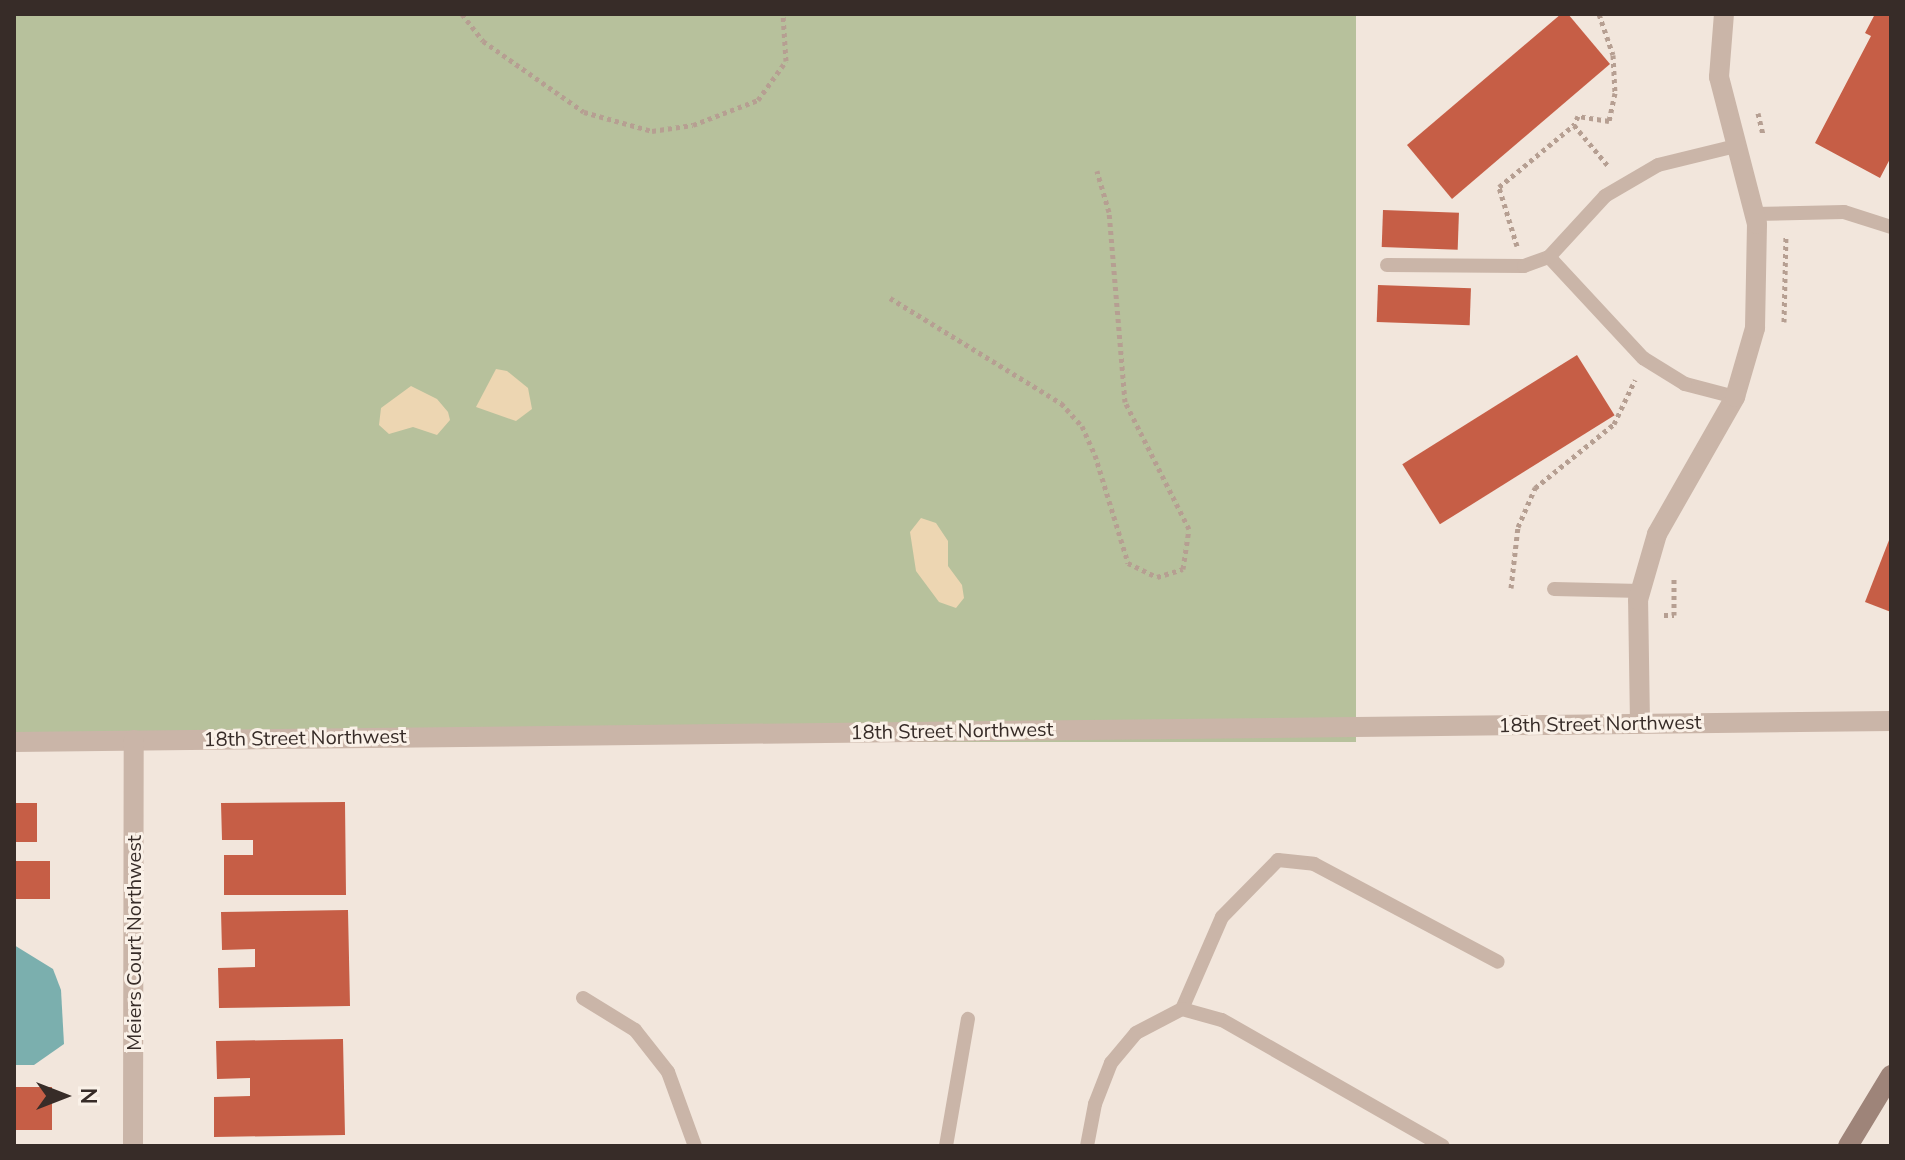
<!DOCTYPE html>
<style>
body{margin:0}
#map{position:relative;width:1905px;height:1160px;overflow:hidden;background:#f2e6dc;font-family:"Nunito Sans",sans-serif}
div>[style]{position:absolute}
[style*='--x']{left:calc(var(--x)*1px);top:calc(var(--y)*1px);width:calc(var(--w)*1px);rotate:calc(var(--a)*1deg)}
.green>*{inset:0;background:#b7c19c;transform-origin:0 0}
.sand>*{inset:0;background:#edd6b2}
.water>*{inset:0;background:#7bafae}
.building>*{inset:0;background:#c65e46;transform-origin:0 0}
.path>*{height:5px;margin-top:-2.5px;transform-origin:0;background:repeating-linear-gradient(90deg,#b69f92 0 4px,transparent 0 8px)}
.lane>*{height:14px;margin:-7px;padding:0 7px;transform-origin:7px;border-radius:7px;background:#cab5a8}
.street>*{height:20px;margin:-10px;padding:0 10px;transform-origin:10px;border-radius:10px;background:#cab5a8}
.secondary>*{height:20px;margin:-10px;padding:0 10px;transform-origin:10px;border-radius:10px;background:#9e8479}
span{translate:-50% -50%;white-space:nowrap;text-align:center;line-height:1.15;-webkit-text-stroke:6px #faf1e8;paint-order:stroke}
.street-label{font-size:20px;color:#372c28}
.frame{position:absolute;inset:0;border:16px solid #372c28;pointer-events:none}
.north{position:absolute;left:24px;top:1056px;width:80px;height:80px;-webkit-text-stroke:6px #faf1e8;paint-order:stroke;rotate:90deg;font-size:22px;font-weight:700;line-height:32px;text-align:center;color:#372c28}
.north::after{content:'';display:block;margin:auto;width:28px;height:36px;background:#372c28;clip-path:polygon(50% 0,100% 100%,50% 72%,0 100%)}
</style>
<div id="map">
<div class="green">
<div style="left:14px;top:14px;width:1342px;height:728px"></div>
</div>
<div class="sand">
<div style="clip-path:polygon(496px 369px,507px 371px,528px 388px,532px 409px,516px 421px,476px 407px)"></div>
<div style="clip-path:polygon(411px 386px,437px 399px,448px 412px,450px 420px,437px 435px,413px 427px,389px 434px,379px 425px,381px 408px)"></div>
<div style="clip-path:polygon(921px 518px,936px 523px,948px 541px,948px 566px,962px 585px,964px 598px,956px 608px,939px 602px,916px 571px,910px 532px)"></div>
</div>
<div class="water">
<div style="clip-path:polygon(14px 945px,53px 969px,61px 990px,64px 1044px,34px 1065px,14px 1065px)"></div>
</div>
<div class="building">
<div style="clip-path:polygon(1561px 14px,1568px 14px,1610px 64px,1452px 199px,1407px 145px)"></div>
<div style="clip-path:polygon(1875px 14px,1891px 14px,1891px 157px,1880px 178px,1815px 143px,1871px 36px,1865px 33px)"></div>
<div style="left:1383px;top:210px;width:76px;height:37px;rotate:2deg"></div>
<div style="left:1378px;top:285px;width:93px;height:37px;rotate:2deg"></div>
<div style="left:1577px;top:355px;width:71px;height:206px;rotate:58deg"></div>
<div style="clip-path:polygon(1891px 535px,1891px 612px,1865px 602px)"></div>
<div style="clip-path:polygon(345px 802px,346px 895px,224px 895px,224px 855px,253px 855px,253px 840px,222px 840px,221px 803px)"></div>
<div style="left:14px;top:803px;width:23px;height:39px"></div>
<div style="left:14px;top:861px;width:36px;height:38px"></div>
<div style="clip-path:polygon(348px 910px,350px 1006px,219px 1008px,218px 968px,255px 967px,255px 949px,222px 950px,221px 912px)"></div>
<div style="clip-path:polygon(343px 1039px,345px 1135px,214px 1137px,214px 1097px,250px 1096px,250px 1078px,217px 1079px,216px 1041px)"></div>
<div style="left:14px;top:1087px;width:38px;height:43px"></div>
</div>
<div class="path">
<div style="--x:462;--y:14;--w:34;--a:52"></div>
<div style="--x:483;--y:41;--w:123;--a:35.1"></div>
<div style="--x:584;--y:112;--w:71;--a:15.6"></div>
<div style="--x:652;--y:131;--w:41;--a:-8.3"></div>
<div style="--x:693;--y:125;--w:70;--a:-21"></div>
<div style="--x:758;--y:100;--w:48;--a:-54.3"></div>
<div style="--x:786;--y:61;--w:47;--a:-93.7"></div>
<div style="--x:1599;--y:14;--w:43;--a:71.1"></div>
<div style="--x:1613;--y:55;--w:38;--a:87"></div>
<div style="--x:1615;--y:93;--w:29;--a:102"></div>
<div style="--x:1609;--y:121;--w:31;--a:-171"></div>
<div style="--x:1578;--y:116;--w:10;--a:114"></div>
<div style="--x:1574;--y:125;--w:55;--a:50.2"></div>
<div style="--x:1758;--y:113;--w:22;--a:77"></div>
<div style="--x:1517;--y:246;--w:62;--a:-107"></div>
<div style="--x:1499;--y:187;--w:97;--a:-39.6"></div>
<div style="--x:890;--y:298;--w:201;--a:31.6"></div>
<div style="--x:1061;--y:403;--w:31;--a:48"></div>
<div style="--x:1082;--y:426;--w:32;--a:66"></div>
<div style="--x:1095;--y:455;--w:113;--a:73"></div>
<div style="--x:1128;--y:563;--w:32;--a:26"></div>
<div style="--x:1157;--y:577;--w:27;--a:-17"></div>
<div style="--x:1183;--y:569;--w:40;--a:-81.5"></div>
<div style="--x:1189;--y:529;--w:142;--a:-116.7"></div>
<div style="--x:1125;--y:402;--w:191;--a:-94.8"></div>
<div style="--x:1109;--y:212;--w:43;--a:-106.3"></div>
<div style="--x:1784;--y:322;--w:86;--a:-88.7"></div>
<div style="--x:1511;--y:588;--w:61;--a:-83.5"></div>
<div style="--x:1518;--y:527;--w:43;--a:-66.4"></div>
<div style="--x:1535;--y:488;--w:102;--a:-39"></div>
<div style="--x:1614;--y:424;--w:49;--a:-64.5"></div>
<div style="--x:1664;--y:615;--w:10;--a:0"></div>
<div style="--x:1674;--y:615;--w:36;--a:-90"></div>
</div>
<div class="lane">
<div style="--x:1754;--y:214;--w:90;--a:-1.3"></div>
<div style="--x:1844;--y:212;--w:49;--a:17.7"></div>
<div style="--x:1387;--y:265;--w:137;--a:0.4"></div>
<div style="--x:1524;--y:266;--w:27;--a:-20"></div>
<div style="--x:1735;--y:397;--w:52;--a:-165.4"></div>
<div style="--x:1685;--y:384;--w:49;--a:-148.2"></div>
<div style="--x:1643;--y:358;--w:138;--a:-132.9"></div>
<div style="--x:1549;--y:257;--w:83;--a:-47.4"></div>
<div style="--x:1605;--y:196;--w:61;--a:-30.3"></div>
<div style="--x:1658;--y:165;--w:80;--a:-13.7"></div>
<div style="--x:1554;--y:589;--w:87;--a:1.3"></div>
<div style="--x:583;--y:998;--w:61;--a:31.6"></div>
<div style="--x:635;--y:1030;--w:53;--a:51.8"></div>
<div style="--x:668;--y:1072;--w:79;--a:70"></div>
<div style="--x:1182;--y:1009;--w:100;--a:-66.5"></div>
<div style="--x:1222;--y:917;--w:80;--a:-45.5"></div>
<div style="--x:1278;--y:860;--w:36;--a:6"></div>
<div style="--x:1314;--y:864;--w:208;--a:28"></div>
<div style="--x:946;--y:1146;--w:129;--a:-80.2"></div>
<div style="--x:1087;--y:1146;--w:43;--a:-79.2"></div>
<div style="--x:1095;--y:1104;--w:44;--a:-68.7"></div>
<div style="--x:1111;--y:1063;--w:39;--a:-50"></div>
<div style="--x:1136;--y:1033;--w:52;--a:-27.6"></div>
<div style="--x:1182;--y:1009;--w:41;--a:15.4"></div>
<div style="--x:1222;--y:1020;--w:254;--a:29.7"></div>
</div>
<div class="street">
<div style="--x:1640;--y:723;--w:123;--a:-90.9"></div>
<div style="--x:1638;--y:600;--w:69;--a:-73.9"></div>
<div style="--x:1657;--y:534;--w:158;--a:-60.3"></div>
<div style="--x:1735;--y:397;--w:72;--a:-73.8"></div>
<div style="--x:1755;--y:328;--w:104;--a:-88.9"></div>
<div style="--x:1757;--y:224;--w:152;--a:-104.5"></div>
<div style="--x:1719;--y:77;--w:63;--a:-85.5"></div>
<div style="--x:14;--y:742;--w:1877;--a:-0.64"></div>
<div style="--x:133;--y:1146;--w:406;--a:-89.9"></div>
</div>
<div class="secondary">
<div style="--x:1848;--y:1146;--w:83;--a:-58.8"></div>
</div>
<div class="street-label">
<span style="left:1600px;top:724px;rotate:-1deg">18th Street Northwest</span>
<span style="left:952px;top:731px;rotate:-1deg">18th Street Northwest</span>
<span style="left:305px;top:738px;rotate:-1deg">18th Street Northwest</span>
<span style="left:134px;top:943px;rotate:-90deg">Meiers Court Northwest</span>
</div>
<div class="frame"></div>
<div class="north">N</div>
</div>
